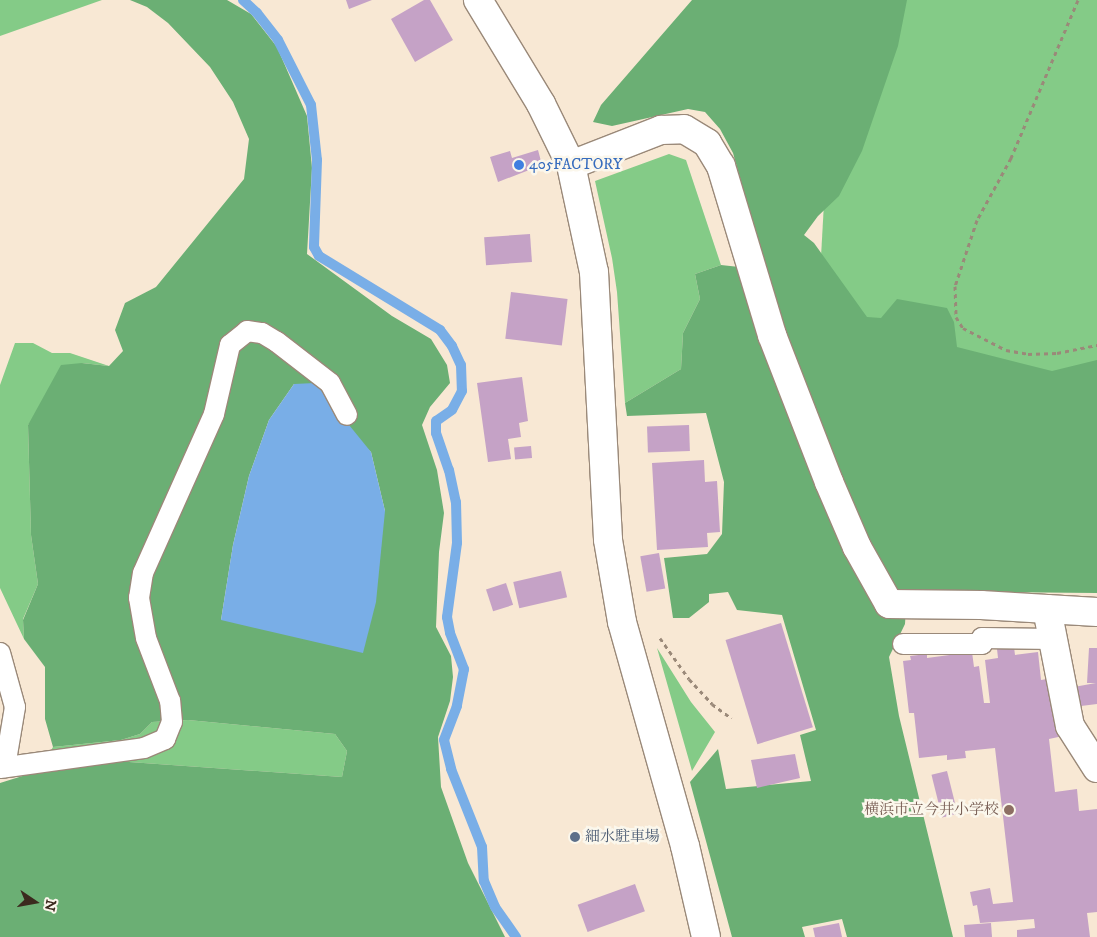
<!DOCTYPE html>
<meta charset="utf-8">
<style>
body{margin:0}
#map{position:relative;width:1097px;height:937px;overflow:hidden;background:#f8e8d4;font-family:"IM FELL DW Pica","Noto Serif JP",serif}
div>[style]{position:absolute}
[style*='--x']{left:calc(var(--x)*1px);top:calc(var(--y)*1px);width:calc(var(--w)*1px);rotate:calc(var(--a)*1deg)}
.green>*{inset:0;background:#84cb87}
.forest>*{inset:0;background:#6baf74}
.water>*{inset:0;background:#79aee7}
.stream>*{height:10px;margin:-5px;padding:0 5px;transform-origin:5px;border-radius:5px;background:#79aee7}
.building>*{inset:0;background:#c5a2c6;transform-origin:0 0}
.path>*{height:3px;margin-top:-1.5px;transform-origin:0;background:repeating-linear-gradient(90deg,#9a8979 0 4px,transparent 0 8px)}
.roads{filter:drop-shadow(1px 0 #9a8979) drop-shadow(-1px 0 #9a8979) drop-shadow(0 1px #9a8979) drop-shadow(0 -1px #9a8979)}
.service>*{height:20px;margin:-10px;padding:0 10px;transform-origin:10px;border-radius:10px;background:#fff}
.pedestrian>*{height:28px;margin:-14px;padding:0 14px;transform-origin:14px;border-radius:14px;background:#fff}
.minor>*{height:28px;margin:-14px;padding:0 14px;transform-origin:14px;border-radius:14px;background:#fff}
.dots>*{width:14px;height:14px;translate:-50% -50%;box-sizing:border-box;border:2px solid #fbf7ec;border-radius:50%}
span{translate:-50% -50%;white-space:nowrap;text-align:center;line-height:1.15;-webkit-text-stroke:5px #fbf7ec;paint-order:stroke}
.shop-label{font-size:15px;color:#366cbe}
.left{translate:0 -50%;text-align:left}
.education-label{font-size:15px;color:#785e54}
.right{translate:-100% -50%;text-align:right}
.service-label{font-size:15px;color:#4e5e75}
.north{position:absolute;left:10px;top:877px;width:50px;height:50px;-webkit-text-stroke:4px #fbf7ec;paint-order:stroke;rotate:102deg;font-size:14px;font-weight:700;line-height:20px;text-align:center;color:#3b2a1e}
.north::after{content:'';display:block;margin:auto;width:18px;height:22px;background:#3b2a1e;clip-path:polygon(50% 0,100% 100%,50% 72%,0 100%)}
</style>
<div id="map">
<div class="green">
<div style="clip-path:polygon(0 0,102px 0,0 36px)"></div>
<div style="clip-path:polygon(853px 0,1097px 0,1097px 593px,819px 293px,825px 185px)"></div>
<div style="clip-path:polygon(669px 154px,686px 160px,721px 265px,695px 274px,700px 299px,683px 333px,681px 369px,625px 403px,617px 292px,612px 258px,595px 181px)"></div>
<div style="clip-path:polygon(15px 343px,33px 343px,52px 353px,70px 353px,109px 366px,82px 363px,28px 425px,31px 535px,38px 584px,23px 619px,24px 639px,0 588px,0 385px)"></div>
<div style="clip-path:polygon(657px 648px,691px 702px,715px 732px,692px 771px)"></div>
<div style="clip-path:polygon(188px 720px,335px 734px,347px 751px,342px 777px,115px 761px,45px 761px,53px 747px,121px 740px,140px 734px,152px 722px)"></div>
</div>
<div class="forest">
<div style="clip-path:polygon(evenodd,130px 0,227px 0,251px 14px,277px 47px,307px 116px,312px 168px,307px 254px,392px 316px,431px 339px,447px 365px,450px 383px,430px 407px,422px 425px,437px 470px,444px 513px,439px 552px,436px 627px,451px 656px,453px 677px,450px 701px,438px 737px,441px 787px,468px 863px,505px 937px,0 937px,0 783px,29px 774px,115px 761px,342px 777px,347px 751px,335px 734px,188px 720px,152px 722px,140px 734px,121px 740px,53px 747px,45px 719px,45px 667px,24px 639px,23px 620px,38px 584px,31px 535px,28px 425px,61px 365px,82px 363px,109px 366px,123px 351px,115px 330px,125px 303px,156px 287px,244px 179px,249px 139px,233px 102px,210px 67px,168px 23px,147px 7px,130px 0,294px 384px,371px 452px,385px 511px,221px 620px,233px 545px,249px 476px,269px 420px,294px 384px)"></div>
<div style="clip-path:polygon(692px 0,907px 0,898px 46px,862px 151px,839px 196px,818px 216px,804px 235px,814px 243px,867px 317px,881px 318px,897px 299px,947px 308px,954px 322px,957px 347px,1052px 371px,1097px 360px,1097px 593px,907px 591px,905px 624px,889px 657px,899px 716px,953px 937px,847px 937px,842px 919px,802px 927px,805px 937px,732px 937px,690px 782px,718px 749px,726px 789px,811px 781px,800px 735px,816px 730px,782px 615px,737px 610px,728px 592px,709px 594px,709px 602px,689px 618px,673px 618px,664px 558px,707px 554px,722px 534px,724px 482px,706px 413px,627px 416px,625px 403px,681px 369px,683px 333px,700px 299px,695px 274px,721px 265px,766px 270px,733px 153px,720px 129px,705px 112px,688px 109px,612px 126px,593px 122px,601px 105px)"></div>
</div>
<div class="water">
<div style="clip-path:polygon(315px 383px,371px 452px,385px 511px,376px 602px,363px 653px,221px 620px,233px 545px,249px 476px,269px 420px,294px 384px)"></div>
</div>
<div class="stream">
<div style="--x:243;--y:0;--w:19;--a:43"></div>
<div style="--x:257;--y:13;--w:34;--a:52"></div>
<div style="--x:278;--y:40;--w:73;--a:63.1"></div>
<div style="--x:311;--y:105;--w:55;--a:83.8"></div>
<div style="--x:317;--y:160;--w:87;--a:92"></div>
<div style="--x:314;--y:247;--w:10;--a:61"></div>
<div style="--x:319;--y:256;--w:142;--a:31.4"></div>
<div style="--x:440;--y:330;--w:20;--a:53"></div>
<div style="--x:452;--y:346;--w:21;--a:65"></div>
<div style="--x:461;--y:365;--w:26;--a:88"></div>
<div style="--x:462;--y:391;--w:21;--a:118"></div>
<div style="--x:452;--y:410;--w:19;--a:145"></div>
<div style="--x:436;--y:421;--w:12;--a:90"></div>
<div style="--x:436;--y:433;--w:39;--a:71"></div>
<div style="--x:449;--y:470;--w:33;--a:78"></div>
<div style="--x:456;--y:502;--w:41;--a:88.6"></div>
<div style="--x:457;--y:543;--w:75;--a:97.7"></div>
<div style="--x:447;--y:617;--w:16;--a:79"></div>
<div style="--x:450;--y:633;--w:39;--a:69"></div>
<div style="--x:464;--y:669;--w:38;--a:101"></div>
<div style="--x:457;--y:706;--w:36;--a:111"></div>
<div style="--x:444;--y:740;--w:30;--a:76"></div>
<div style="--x:451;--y:769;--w:84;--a:68.3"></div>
<div style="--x:482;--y:847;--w:34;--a:87"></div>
<div style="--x:484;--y:881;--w:28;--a:67"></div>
<div style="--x:495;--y:907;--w:37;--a:55"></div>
</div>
<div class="building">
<div style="clip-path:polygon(346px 0,372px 0,349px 9px)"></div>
<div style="clip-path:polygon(424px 0,430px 0,453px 40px,415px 62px,391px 19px)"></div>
<div style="clip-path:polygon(538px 150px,542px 165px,498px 182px,490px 157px,510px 151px,512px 158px)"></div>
<div style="left:530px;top:234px;width:28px;height:46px;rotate:86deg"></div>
<div style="left:511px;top:292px;width:57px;height:47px;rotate:7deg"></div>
<div style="clip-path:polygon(522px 377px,528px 421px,519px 423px,521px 437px,508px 439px,511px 459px,488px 462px,477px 383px)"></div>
<div style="left:689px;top:425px;width:26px;height:42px;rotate:88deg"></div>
<div style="left:531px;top:446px;width:12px;height:17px;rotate:85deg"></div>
<div style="clip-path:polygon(704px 460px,705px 482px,717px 481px,720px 532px,707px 533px,708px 547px,657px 550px,652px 463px)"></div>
<div style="left:659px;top:553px;width:36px;height:19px;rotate:80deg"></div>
<div style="left:561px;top:571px;width:27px;height:49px;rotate:77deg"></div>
<div style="left:506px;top:583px;width:23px;height:21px;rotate:72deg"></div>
<div style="left:781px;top:623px;width:109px;height:58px;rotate:73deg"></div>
<div style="clip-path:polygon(1000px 645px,1014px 647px,1015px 655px,1038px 652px,1041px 680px,1047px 679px,1050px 695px,1057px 694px,1057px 690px,1096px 683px,1087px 683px,1089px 648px,1097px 648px,1097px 704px,1073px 707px,1063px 736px,1049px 739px,1055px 792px,1077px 789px,1079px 811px,1097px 809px,1097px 912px,1087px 913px,1090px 937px,1017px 937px,1017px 930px,1035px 928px,1034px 919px,980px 923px,977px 905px,973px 906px,970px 892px,990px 888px,993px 904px,1013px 902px,995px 748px,965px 751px,966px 758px,947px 760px,947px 755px,919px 758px,914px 713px,909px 713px,903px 661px,911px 660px,910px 656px,927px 654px,927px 658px,972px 652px,974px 667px,979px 666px,984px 703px,990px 703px,985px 660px,998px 658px,997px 649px,1000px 649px)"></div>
<div style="clip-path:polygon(795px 754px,800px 778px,757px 788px,751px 760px)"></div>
<div style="left:947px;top:771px;width:44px;height:16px;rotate:76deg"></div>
<div style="left:635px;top:884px;width:29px;height:61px;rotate:70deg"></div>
<div style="clip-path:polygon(839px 923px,842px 937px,815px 937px,813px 928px)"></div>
<div style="clip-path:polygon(991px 923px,992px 937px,965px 937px,964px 925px)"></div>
</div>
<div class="path">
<div style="--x:1078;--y:0;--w:172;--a:113"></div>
<div style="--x:1011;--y:158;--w:71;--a:118.7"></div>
<div style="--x:977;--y:220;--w:70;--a:108.4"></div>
<div style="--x:955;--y:286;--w:31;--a:88"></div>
<div style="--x:956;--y:317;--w:13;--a:58"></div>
<div style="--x:963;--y:328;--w:48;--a:27.1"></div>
<div style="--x:1006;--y:350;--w:22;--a:10"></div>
<div style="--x:1028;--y:354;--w:29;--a:-2"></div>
<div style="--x:1057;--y:353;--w:41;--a:-11.3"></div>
<div style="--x:660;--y:638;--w:50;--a:54.7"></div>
<div style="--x:689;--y:679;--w:34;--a:47"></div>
<div style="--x:712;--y:704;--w:24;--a:36"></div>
</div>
<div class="roads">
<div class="service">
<div style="--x:903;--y:644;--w:79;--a:0"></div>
<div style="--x:982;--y:644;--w:6;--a:-90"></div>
<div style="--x:982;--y:638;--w:71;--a:0.8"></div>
<div style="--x:0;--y:653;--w:56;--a:74.5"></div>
<div style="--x:15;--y:707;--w:61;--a:99.5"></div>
<div style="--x:0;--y:768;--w:145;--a:-7.9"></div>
<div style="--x:144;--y:748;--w:23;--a:-23"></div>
<div style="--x:165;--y:739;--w:18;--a:-68"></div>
<div style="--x:172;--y:722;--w:21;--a:-95"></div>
<div style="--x:170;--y:701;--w:67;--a:-110.9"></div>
<div style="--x:146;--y:638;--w:41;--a:-99.9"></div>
<div style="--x:139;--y:598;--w:25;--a:-81"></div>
<div style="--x:143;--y:573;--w:174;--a:-65.9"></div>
<div style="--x:214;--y:414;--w:71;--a:-76.9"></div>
<div style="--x:230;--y:345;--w:22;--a:-39"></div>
<div style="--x:247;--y:331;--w:15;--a:8"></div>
<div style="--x:262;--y:333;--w:17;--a:31"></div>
<div style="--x:277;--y:342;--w:67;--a:37.7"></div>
<div style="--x:330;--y:383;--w:36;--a:62"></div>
</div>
<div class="pedestrian">
<div style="--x:1047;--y:609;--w:119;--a:78.9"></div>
<div style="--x:1070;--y:726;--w:50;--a:57.3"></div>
</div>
<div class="minor">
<div style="--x:478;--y:0;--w:122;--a:58.8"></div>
<div style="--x:541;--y:104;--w:68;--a:63.8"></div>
<div style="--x:571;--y:165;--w:109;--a:77.9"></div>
<div style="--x:594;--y:272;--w:268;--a:87"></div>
<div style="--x:608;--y:540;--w:83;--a:80.3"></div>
<div style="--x:622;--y:622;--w:233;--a:74.3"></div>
<div style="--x:685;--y:846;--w:93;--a:77"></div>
<div style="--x:571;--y:165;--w:97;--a:-21.3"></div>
<div style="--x:661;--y:130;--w:23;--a:-2"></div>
<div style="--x:684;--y:129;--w:27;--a:31"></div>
<div style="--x:707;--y:143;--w:27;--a:59"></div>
<div style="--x:721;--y:166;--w:177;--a:73.2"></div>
<div style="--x:772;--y:335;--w:158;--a:68.8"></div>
<div style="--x:829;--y:482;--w:71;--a:66.7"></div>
<div style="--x:857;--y:547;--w:65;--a:60.7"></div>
<div style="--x:889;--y:604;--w:92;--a:0.6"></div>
<div style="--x:981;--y:605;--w:116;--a:3.5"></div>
</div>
</div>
<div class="dots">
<div style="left:519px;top:165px;background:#3f7fe0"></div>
<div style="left:1009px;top:810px;background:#8d6e63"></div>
<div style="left:575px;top:837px;background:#5c6f8a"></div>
</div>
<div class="shop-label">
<span class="left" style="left:529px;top:165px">405FACTORY</span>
</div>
<div class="education-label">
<span class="right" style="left:999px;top:810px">横浜市立今井小学校</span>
</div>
<div class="service-label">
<span class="left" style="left:585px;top:837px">細水駐車場</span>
</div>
<div class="north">N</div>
</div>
